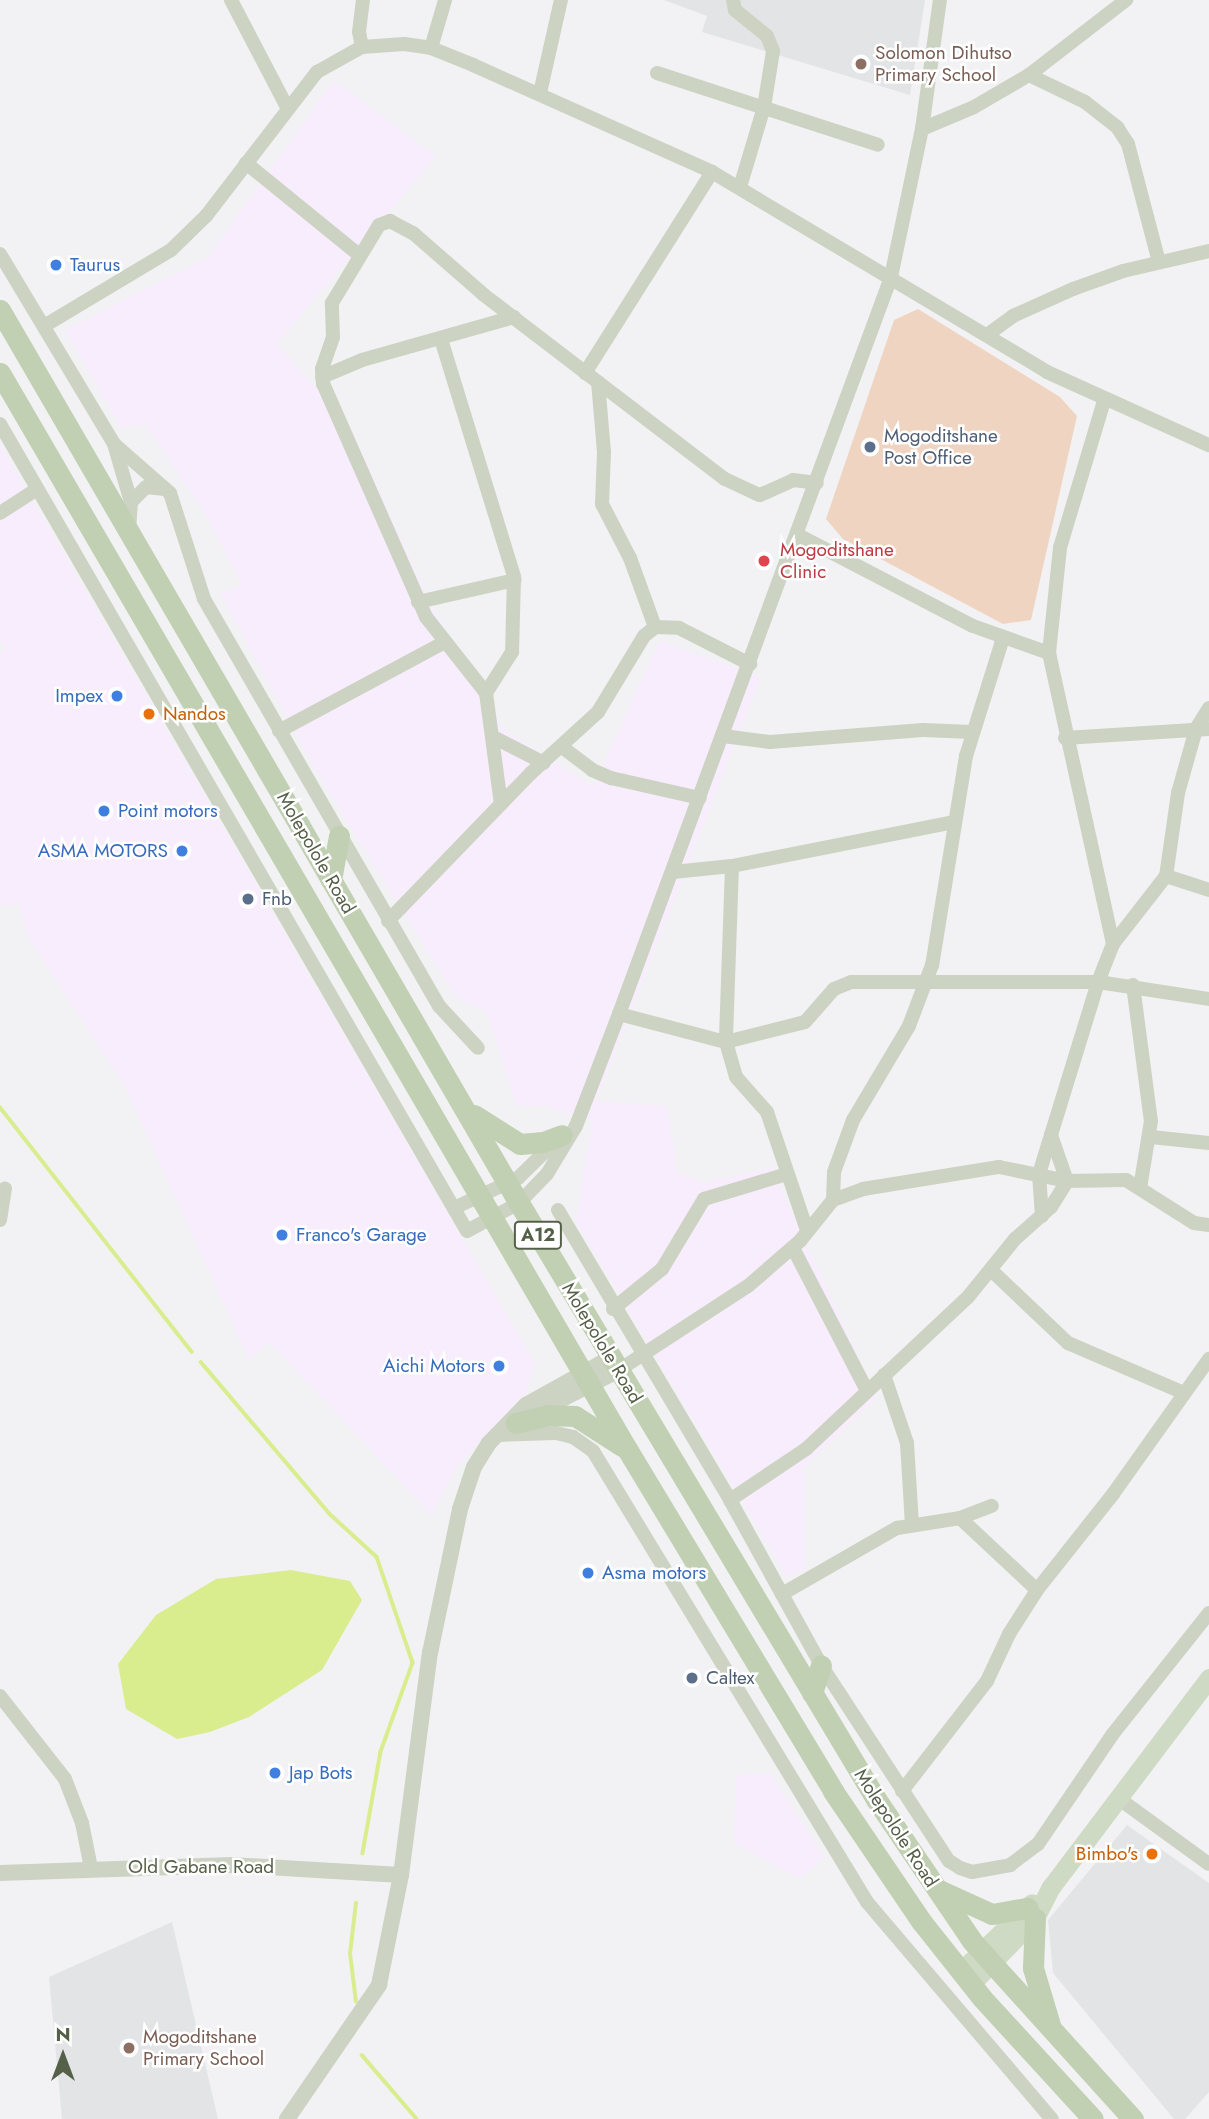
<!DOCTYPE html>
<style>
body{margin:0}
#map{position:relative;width:1209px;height:2119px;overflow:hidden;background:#f2f2f4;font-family:Jost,sans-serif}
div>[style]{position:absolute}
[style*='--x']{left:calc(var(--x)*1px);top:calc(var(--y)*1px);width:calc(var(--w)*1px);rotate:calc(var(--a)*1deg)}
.commercial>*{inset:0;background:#f8edfd}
.education>*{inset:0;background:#e3e4e5}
.green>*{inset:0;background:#f0d4c2}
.water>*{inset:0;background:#d9ed8f}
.stream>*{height:3.5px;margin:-1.75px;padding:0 1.75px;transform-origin:1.75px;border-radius:1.75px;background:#d9ed8f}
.minor>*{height:14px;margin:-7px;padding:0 7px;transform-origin:7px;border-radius:7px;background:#ccd3c3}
.tertiary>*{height:16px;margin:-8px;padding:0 8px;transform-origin:8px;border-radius:8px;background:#ccd3c3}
.secondary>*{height:19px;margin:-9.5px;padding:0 9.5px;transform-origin:9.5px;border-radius:9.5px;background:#cfdac5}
.primary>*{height:21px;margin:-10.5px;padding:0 10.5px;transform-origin:10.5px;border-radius:10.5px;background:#c1d0b2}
.dots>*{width:19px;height:19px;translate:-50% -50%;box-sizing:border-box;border:4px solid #fff;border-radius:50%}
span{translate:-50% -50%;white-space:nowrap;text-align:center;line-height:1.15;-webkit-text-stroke:5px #fff;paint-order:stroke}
.shield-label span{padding:2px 5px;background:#fff;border:2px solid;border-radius:5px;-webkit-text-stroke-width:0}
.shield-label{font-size:18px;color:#556049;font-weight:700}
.education-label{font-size:19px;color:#785e54}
.left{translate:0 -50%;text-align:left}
.shop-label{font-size:19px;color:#366cbe}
.right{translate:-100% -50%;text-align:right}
.service-label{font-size:19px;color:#4e5e75}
.health-label{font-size:19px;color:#be3a42}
.food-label{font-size:19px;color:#c56008}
.street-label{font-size:19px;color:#556049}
.north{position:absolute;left:28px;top:2021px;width:70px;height:70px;-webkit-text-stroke:5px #fff;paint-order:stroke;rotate:0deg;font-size:19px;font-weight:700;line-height:28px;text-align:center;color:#556049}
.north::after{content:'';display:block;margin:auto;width:24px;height:32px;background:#556049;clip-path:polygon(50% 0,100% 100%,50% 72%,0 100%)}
</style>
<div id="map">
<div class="commercial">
<div style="clip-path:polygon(334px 80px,436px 157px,277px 343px,352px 430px,435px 613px,502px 728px,593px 787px,659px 641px,761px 677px,596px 1101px,666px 1106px,678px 1173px,704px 1183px,771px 1167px,877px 1397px,804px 1467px,805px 1569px,787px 1577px,576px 1222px,592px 1121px,548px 1107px,516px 1105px,487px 1013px,455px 996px,313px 766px,220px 593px,242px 585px,204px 512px,145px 424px,121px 428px,65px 330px,207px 258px)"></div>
<div style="clip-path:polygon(0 444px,535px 1363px,527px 1391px,457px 1466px,432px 1515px,269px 1342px,249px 1359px,124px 1085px,28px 937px,19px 905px,0 905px,0 654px,5px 651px,0 639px)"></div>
<div style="clip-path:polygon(770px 1773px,824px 1857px,800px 1879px,734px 1843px,736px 1775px)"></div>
</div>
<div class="education">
<div style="clip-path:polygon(664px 0,925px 0,910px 95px,702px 32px,707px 16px)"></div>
<div style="clip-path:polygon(1127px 1825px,1209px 1883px,1209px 2092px,1185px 2119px,1174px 2119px,1053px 1973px,1048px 1920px)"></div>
<div style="clip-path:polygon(172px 1922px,218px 2119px,62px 2119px,49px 1977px)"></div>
</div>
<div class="green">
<div style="clip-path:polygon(918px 309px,1060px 397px,1077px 416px,1031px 620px,1003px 624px,843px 539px,826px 519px,894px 320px)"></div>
</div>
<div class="water">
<div style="clip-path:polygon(291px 1570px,350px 1581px,362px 1600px,322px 1670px,249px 1717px,210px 1732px,177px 1739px,126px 1709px,118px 1664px,156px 1615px,216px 1579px)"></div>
</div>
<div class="stream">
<div style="--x:0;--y:1107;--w:311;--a:51.9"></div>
<div style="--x:201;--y:1362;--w:199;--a:49.7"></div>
<div style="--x:330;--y:1514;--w:64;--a:42.5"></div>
<div style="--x:377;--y:1557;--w:112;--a:71.2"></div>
<div style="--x:413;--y:1663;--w:95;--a:109.8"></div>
<div style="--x:381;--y:1752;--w:103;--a:100.1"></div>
<div style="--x:356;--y:2002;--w:48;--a:-97.1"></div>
<div style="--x:350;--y:1954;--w:51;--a:-83.3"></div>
<div style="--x:362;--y:2055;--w:84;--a:49.3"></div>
</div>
<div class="minor">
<div style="--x:231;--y:0;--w:123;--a:62.4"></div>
<div style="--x:733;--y:0;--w:10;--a:79"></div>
<div style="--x:735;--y:10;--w:41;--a:39.1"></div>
<div style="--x:767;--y:36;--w:16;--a:68"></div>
<div style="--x:773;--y:51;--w:57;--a:99.1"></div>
<div style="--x:764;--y:107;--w:84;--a:106.7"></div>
<div style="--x:362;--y:47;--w:15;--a:-101"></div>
<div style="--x:359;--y:32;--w:32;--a:-83"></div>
<div style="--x:431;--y:48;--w:50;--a:-73.7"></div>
<div style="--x:657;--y:73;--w:232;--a:18"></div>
<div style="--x:1029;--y:75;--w:62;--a:25.7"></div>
<div style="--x:1085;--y:102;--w:41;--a:38"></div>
<div style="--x:1117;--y:127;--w:20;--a:57"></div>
<div style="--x:1128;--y:144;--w:122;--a:75.3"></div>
<div style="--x:540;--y:93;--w:95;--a:-77.3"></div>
<div style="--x:922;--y:129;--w:56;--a:-22.9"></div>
<div style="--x:974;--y:107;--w:64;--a:-30.2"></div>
<div style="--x:1029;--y:75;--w:123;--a:-37.7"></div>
<div style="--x:246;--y:163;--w:144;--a:39.1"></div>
<div style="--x:0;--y:254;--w:222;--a:59"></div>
<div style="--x:114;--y:444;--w:60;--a:73.7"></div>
<div style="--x:131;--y:502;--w:26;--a:94"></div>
<div style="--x:44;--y:326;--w:148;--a:-30.9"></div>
<div style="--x:171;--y:250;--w:49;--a:-44.2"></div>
<div style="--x:206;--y:216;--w:182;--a:-52.4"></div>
<div style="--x:317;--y:72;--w:51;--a:-29.1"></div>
<div style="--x:362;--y:47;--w:42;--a:-4.1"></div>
<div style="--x:404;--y:44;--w:27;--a:8"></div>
<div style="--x:431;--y:48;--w:45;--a:22"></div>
<div style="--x:473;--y:65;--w:262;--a:24.1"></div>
<div style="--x:712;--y:172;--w:390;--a:30.8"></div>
<div style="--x:1047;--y:372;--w:178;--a:24.3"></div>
<div style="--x:987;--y:335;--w:32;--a:-36"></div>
<div style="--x:1013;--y:316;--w:66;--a:-24.2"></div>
<div style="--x:1073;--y:289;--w:53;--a:-19.8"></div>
<div style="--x:1123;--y:271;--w:88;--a:-13.1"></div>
<div style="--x:441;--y:339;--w:249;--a:72.9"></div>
<div style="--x:514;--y:577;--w:75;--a:91.5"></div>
<div style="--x:512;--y:652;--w:49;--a:122.4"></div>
<div style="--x:585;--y:373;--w:238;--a:-57.7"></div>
<div style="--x:322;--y:377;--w:43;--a:-23"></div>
<div style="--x:362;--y:360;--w:158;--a:-15.8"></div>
<div style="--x:598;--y:382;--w:70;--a:85.1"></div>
<div style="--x:604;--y:452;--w:52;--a:92.2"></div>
<div style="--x:602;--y:504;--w:61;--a:62.6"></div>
<div style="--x:630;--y:558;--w:73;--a:70.1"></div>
<div style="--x:1104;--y:401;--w:153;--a:106.7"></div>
<div style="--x:1060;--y:548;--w:106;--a:96"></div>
<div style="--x:1049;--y:653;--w:298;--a:77.6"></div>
<div style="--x:0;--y:424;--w:932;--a:59.94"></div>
<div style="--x:467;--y:1231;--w:59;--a:-28.3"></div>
<div style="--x:519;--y:1203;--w:40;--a:-46"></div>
<div style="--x:547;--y:1174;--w:56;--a:-58.9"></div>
<div style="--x:576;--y:1126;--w:120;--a:-69"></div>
<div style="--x:619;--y:1014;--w:786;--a:-69.74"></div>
<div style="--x:891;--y:277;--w:151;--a:-78.2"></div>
<div style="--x:922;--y:129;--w:130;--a:-82.1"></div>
<div style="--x:114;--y:444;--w:74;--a:41.2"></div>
<div style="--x:170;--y:493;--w:111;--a:72.2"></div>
<div style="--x:204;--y:599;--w:470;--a:60"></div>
<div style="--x:439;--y:1006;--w:57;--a:47.1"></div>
<div style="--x:131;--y:502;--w:21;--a:-45"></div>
<div style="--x:146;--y:487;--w:19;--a:6"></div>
<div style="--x:0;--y:513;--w:44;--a:-33"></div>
<div style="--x:798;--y:535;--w:197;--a:27.5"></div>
<div style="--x:973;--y:626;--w:81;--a:19.6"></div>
<div style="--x:418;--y:602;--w:99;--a:-12.8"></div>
<div style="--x:1003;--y:638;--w:124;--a:107.4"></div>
<div style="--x:966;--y:756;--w:212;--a:99.2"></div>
<div style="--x:932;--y:965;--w:65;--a:110.7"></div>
<div style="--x:909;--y:1026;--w:109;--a:120.8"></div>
<div style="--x:853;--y:1120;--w:55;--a:110.1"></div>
<div style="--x:834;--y:1172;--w:28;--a:92"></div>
<div style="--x:833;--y:1200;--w:32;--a:-20"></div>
<div style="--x:863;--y:1189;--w:138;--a:-9.2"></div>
<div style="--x:999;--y:1167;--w:69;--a:11.6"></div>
<div style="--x:1067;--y:1181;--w:59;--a:-1"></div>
<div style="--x:1126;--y:1180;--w:80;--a:32.3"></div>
<div style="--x:1194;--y:1223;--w:15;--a:8"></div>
<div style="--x:1209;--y:708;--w:25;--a:122"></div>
<div style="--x:1196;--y:729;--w:66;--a:105.7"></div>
<div style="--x:1178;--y:793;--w:84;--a:98.2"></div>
<div style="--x:1166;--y:876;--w:45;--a:18"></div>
<div style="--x:279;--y:731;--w:188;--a:-28.2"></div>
<div style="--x:723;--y:736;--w:47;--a:7.3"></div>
<div style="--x:770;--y:742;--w:153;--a:-4.5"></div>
<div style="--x:923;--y:730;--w:48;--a:2.4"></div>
<div style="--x:493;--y:737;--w:57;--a:27"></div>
<div style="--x:1065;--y:738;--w:144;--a:-3.6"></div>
<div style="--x:562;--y:747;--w:38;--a:37"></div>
<div style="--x:592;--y:770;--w:21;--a:23"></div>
<div style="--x:611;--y:778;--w:91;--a:12.7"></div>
<div style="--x:501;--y:804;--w:112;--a:-97.7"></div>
<div style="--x:486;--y:693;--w:97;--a:-128.3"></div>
<div style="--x:426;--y:617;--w:255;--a:-113.8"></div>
<div style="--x:323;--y:384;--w:15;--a:-94"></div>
<div style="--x:322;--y:369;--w:34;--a:-71"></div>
<div style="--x:333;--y:337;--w:34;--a:-92"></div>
<div style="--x:332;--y:303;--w:91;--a:-58.9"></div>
<div style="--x:379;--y:225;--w:12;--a:-20"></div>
<div style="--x:390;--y:221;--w:26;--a:28"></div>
<div style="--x:413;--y:233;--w:94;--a:41.1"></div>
<div style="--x:484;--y:295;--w:303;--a:37.4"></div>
<div style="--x:725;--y:479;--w:38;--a:25"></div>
<div style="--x:760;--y:495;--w:36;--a:-24"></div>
<div style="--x:793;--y:480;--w:24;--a:7"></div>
<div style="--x:732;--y:866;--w:176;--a:92"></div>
<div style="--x:726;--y:1042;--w:36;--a:74"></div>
<div style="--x:736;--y:1077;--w:47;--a:48.5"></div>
<div style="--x:767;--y:1112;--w:125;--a:71.3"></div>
<div style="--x:673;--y:872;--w:59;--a:-5.8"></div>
<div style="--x:732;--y:866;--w:227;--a:-11.2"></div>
<div style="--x:388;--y:921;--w:206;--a:-46"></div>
<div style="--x:531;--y:773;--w:91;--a:-42.3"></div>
<div style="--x:598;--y:712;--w:89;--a:-58.8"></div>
<div style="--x:644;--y:636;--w:14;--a:-39"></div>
<div style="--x:655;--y:627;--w:24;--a:2"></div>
<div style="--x:679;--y:628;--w:80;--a:26.9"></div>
<div style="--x:1133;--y:985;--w:137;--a:82.5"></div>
<div style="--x:1151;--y:1121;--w:68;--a:99.3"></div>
<div style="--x:619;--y:1014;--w:111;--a:14.7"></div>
<div style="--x:726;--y:1042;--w:81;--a:-14.2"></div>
<div style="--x:805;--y:1022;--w:44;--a:-48.7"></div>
<div style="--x:834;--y:989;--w:18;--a:-22"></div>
<div style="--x:851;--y:982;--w:247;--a:0"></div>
<div style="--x:1098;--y:982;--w:112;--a:8.7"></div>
<div style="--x:1151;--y:1137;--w:58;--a:5.9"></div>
<div style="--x:454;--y:1208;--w:71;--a:-25.1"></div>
<div style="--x:518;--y:1178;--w:59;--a:-44.3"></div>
<div style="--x:558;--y:1210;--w:337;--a:59.3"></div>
<div style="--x:730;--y:1500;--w:188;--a:61.1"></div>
<div style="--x:821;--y:1665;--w:234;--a:56.9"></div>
<div style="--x:949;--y:1861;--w:13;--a:32"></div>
<div style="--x:960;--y:1868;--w:13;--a:18"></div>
<div style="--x:972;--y:1872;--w:39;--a:-10"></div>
<div style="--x:1010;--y:1865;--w:35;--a:-37"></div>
<div style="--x:1038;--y:1844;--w:132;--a:-55.8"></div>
<div style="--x:1112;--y:1735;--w:156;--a:-51.5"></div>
<div style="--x:1042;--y:1216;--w:42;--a:-94.1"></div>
<div style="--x:1039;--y:1174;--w:201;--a:-72.9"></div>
<div style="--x:1098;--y:982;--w:41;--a:-68.5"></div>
<div style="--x:1113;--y:944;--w:86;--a:-52.1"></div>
<div style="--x:0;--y:1220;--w:32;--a:-81"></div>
<div style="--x:793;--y:1248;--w:161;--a:62.6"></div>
<div style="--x:992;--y:1271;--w:105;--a:43.5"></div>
<div style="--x:1068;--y:1343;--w:126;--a:23.3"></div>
<div style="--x:613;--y:1309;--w:63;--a:-39.2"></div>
<div style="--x:662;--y:1269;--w:82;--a:-59"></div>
<div style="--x:704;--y:1199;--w:87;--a:-16.8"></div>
<div style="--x:619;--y:1370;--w:154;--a:-33.1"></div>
<div style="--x:748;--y:1286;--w:69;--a:-40.9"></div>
<div style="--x:800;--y:1241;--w:53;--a:-51.2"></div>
<div style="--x:884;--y:1375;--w:72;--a:71.3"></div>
<div style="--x:907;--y:1443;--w:81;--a:86.5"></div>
<div style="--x:496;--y:1435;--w:60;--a:-1.9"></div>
<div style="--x:556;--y:1433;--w:17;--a:13"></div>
<div style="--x:573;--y:1437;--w:24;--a:35"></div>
<div style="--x:593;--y:1451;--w:528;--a:58.72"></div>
<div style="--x:867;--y:1902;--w:285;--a:49.6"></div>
<div style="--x:730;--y:1500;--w:92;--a:-33.9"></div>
<div style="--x:806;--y:1449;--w:222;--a:-43.2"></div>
<div style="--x:968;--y:1297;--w:75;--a:-51"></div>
<div style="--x:1015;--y:1239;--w:48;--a:-41.6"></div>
<div style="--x:1051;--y:1207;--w:31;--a:-58"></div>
<div style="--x:1067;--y:1181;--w:49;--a:-109.2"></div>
<div style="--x:960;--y:1518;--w:105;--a:43.1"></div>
<div style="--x:782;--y:1594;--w:133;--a:-29.9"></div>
<div style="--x:897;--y:1528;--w:64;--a:-9"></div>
<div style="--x:960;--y:1518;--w:34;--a:-21"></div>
<div style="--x:0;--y:1696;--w:105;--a:51.9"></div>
<div style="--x:65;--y:1779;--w:47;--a:68.9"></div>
<div style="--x:82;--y:1823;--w:46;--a:78.7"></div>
<div style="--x:902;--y:1791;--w:139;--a:-52.3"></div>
<div style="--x:987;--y:1681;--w:52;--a:-64.9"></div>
<div style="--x:1009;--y:1634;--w:52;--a:-57.5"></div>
<div style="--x:1037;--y:1590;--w:122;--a:-51.6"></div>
<div style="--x:1113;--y:1494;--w:166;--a:-54.6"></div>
<div style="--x:1118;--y:1798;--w:112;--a:36"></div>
</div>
<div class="tertiary">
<div style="--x:533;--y:1414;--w:97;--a:-27.1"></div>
<div style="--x:0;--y:1873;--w:232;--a:-2"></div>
<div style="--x:232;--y:1865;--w:169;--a:3.4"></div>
<div style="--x:287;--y:2119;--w:163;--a:-55.5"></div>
<div style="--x:379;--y:1985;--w:112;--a:-78.7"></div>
<div style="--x:401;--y:1875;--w:224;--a:-82.6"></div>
<div style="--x:430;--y:1653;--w:147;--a:-78.2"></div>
<div style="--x:460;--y:1509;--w:44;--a:-71.6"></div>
<div style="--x:474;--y:1467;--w:28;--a:-58"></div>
<div style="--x:489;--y:1443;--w:53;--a:-45.8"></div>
<div style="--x:526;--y:1405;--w:98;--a:-29.2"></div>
</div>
<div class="secondary">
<div style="--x:961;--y:1971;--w:98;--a:-43.8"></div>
<div style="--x:971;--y:1984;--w:92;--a:-45.9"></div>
<div style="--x:1035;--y:1918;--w:35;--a:-63"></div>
<div style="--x:1051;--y:1887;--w:262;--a:-52.9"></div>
</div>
<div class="primary">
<div style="--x:0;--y:310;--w:1033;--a:59.84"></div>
<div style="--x:519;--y:1203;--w:695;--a:59.08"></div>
<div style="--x:876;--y:1799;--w:171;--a:55.9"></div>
<div style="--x:972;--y:1941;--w:240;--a:47.9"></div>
<div style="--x:0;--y:373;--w:1245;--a:59.77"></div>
<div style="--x:627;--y:1449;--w:399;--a:58.9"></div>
<div style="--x:833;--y:1791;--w:157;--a:55.9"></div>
<div style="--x:921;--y:1921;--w:98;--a:51.6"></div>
<div style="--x:982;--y:1998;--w:164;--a:47.5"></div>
<div style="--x:331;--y:880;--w:45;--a:-79.7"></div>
<div style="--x:474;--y:1115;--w:54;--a:32.2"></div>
<div style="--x:520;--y:1144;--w:23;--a:-5"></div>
<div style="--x:543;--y:1142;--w:20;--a:-20"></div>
<div style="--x:516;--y:1423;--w:32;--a:-14"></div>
<div style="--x:547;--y:1415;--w:28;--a:2"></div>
<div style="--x:575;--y:1416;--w:56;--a:32.6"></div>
<div style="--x:812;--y:1693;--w:29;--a:-72"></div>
<div style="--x:939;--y:1890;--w:58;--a:24.4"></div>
<div style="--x:992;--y:1914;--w:36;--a:-10"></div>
<div style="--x:1035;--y:1918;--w:50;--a:92.3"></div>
<div style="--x:1033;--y:1968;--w:59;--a:73.4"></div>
</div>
<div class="dots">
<div style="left:861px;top:64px;background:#8d6e63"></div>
<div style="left:56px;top:265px;background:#3f7fe0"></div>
<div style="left:870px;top:447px;background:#5c6f8a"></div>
<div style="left:764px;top:561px;background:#e0444e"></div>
<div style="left:117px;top:696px;background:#3f7fe0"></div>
<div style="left:149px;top:714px;background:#e8710a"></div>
<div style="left:104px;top:811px;background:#3f7fe0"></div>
<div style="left:182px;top:851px;background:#3f7fe0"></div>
<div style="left:248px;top:899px;background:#5c6f8a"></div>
<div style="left:282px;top:1235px;background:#3f7fe0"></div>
<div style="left:499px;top:1366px;background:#3f7fe0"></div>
<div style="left:588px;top:1573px;background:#3f7fe0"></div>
<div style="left:692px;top:1678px;background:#5c6f8a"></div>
<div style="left:275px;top:1773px;background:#3f7fe0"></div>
<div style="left:1152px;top:1854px;background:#e8710a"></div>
<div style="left:129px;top:2048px;background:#8d6e63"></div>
</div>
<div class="shield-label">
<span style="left:538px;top:1235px">A12</span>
</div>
<div class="education-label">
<span class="left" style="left:875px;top:64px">Solomon Dihutso<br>Primary School</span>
<span class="left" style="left:143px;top:2048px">Mogoditshane<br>Primary School</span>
</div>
<div class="shop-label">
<span class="left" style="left:70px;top:265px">Taurus</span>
<span class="right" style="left:103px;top:696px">Impex</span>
<span class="left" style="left:118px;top:811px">Point motors</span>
<span class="right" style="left:168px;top:851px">ASMA MOTORS</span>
<span class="left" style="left:296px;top:1235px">Franco's Garage</span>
<span class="right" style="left:485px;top:1366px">Aichi Motors</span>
<span class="left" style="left:602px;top:1573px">Asma motors</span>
<span class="left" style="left:289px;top:1773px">Jap Bots</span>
</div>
<div class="service-label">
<span class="left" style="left:884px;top:447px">Mogoditshane<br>Post Office</span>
<span class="left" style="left:262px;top:899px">Fnb</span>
<span class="left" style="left:706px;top:1678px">Caltex</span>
</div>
<div class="health-label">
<span class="left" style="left:780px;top:561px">Mogoditshane<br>Clinic</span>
</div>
<div class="food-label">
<span class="left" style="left:163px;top:714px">Nandos</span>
<span class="right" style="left:1138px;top:1854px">Bimbo's</span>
</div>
<div class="street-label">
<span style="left:316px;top:853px;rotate:60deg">Molepolole Road</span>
<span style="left:602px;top:1343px;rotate:59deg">Molepolole Road</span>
<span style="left:896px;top:1828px;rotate:57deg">Molepolole Road</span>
<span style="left:201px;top:1867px">Old Gabane Road</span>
</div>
<div class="north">N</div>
</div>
